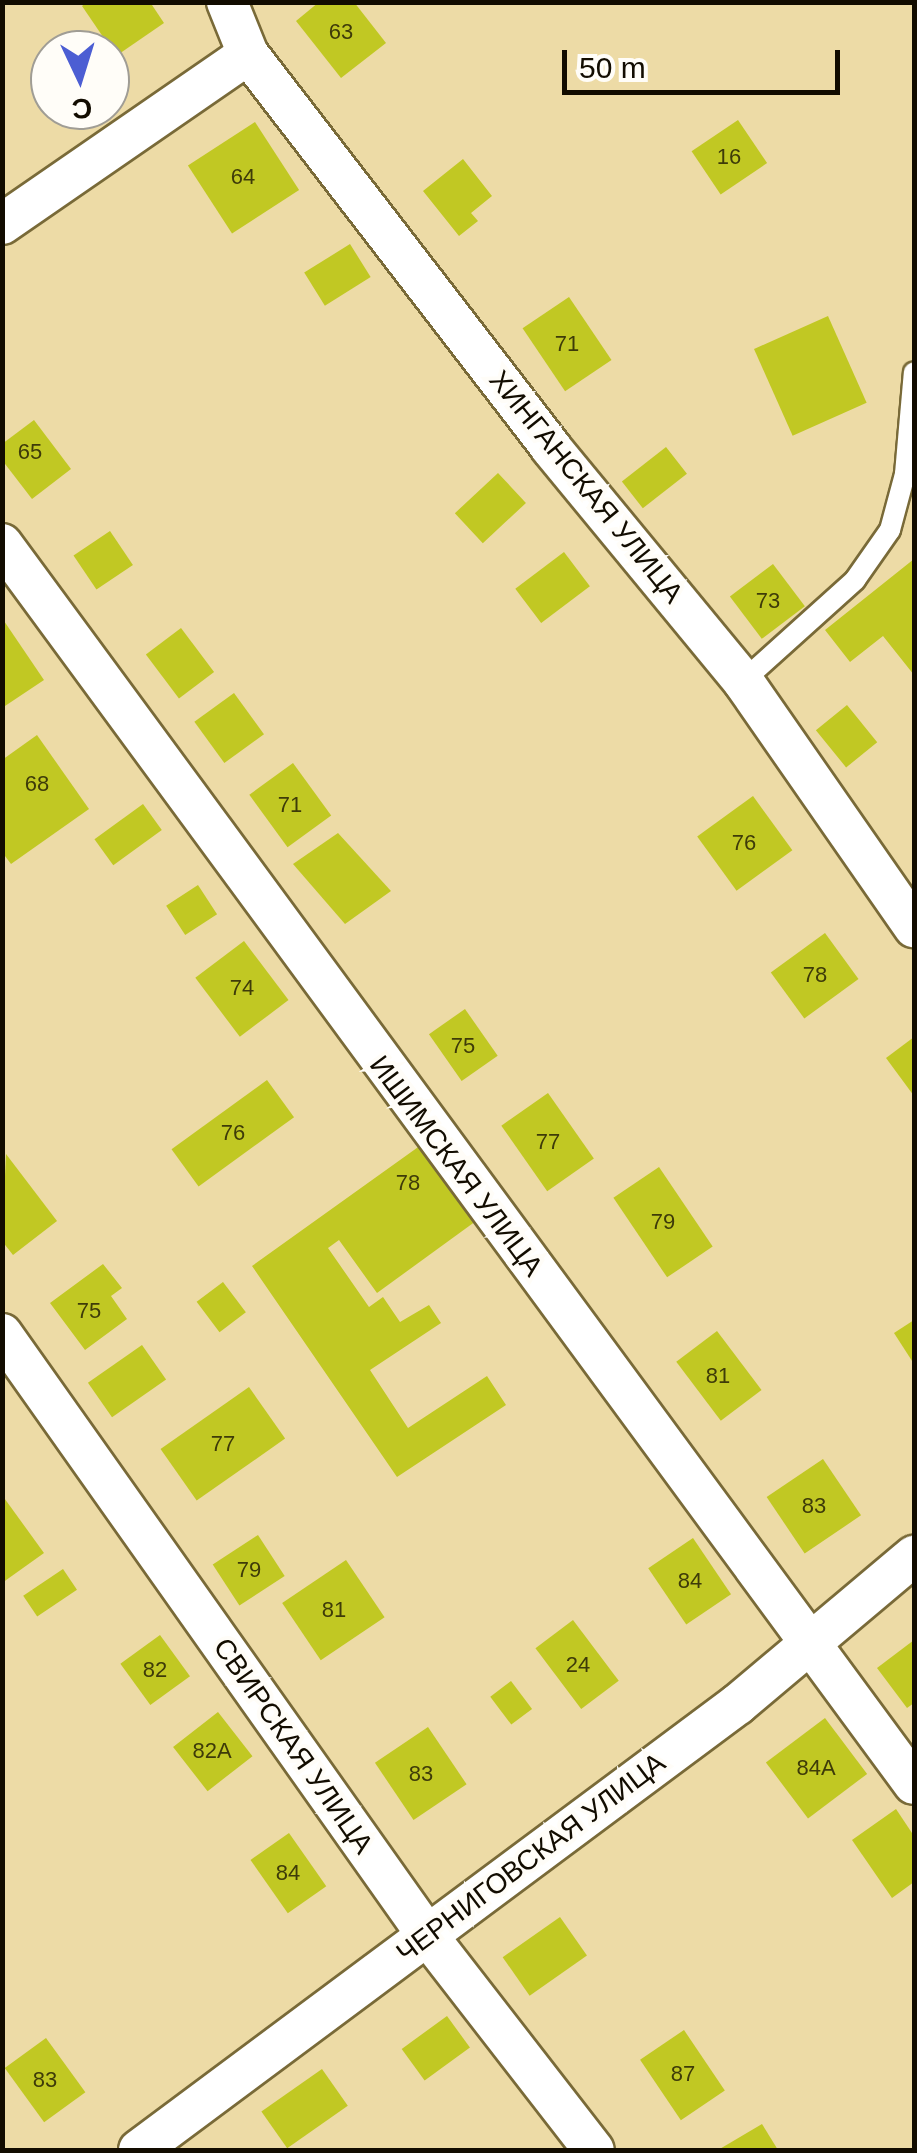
<!DOCTYPE html>
<meta charset="utf-8">
<style>
body{margin:0}
#map{position:relative;width:917px;height:2153px;overflow:hidden;background:#eddba6;font-family:Helvetica,sans-serif}
div>[style]{position:absolute}
[style*='--x']{left:calc(var(--x)*1px);top:calc(var(--y)*1px);width:calc(var(--w)*1px);rotate:calc(var(--a)*1deg)}
.building>*{inset:0;background:#c1c823;transform-origin:0 0}
.roads{filter:drop-shadow(2px 0 #796a38) drop-shadow(-2px 0 #796a38) drop-shadow(0 2px #796a38) drop-shadow(0 -2px #796a38)}
.lane>*{height:20px;margin:-10px;padding:0 10px;transform-origin:10px;border-radius:10px;background:#fff}
.street>*{height:40px;margin:-20px;padding:0 20px;transform-origin:20px;border-radius:20px;background:#fff}
span{translate:-50% -50%;white-space:nowrap;text-align:center;line-height:1.15;-webkit-text-stroke:8px #fffdf8;paint-order:stroke}
.number-label{font-size:22px;color:#3e3b09}
.number-label span{-webkit-text-stroke-width:0}
.street-label{font-size:28px;color:#120c00}
.frame{position:absolute;inset:0;border:5px solid #120c00;pointer-events:none}
.north{position:absolute;left:30px;top:30px;width:100px;height:100px;box-sizing:border-box;background:#fffdf8;border:2px solid #a09d95;border-radius:50%;rotate:176deg;font-size:28px;font-weight:700;line-height:40px;text-align:center;color:#120c00}
.north::after{content:'';display:block;margin:auto;width:35px;height:45px;background:#4c5ed3;clip-path:polygon(50% 0,100% 100%,50% 72%,0 100%)}
.scale{position:absolute;left:562px;top:50px;width:278px;height:45px;box-sizing:border-box;border:5px solid #120c00;border-top:0;padding-left:12px;font-size:30px;line-height:35px;white-space:nowrap;color:#120c00;-webkit-text-stroke:8px #fffdf8;paint-order:stroke}
</style>
<div id="map">
<div class="building">
<div style="clip-path:polygon(87px 2px,150px 2px,164px 23px,116px 56px,82px 6px)"></div>
<div style="clip-path:polygon(319px 2px,354px 2px,386px 43px,341px 78px,296px 21px)"></div>
<div style="left:738px;top:120px;width:52px;height:56px;rotate:56deg"></div>
<div style="left:255px;top:122px;width:81px;height:80px;rotate:57deg"></div>
<div style="clip-path:polygon(463px 159px,492px 196px,471px 213px,478px 221px,459px 236px,423px 191px)"></div>
<div style="left:350px;top:244px;width:39px;height:54px;rotate:58deg"></div>
<div style="left:569px;top:297px;width:76px;height:56px;rotate:56deg"></div>
<div style="left:828px;top:316px;width:95px;height:81px;rotate:66deg"></div>
<div style="clip-path:polygon(34px 420px,71px 469px,32px 499px,2px 460px,2px 444px)"></div>
<div style="left:666px;top:447px;width:34px;height:56px;rotate:52deg"></div>
<div style="left:498px;top:473px;width:41px;height:59px;rotate:47deg"></div>
<div style="left:110px;top:531px;width:41px;height:44px;rotate:56deg"></div>
<div style="left:564px;top:552px;width:43px;height:61px;rotate:53deg"></div>
<div style="clip-path:polygon(914px 559px,914px 675px,883px 636px,850px 662px,825px 630px)"></div>
<div style="left:773px;top:564px;width:53px;height:54px;rotate:53deg"></div>
<div style="clip-path:polygon(2px 618px,44px 680px,2px 708px)"></div>
<div style="left:181px;top:628px;width:55px;height:44px;rotate:53deg"></div>
<div style="left:234px;top:693px;width:51px;height:49px;rotate:54deg"></div>
<div style="left:847px;top:705px;width:48px;height:40px;rotate:51deg"></div>
<div style="clip-path:polygon(37px 735px,89px 809px,11px 864px,2px 852px,2px 760px)"></div>
<div style="left:293px;top:763px;width:65px;height:54px;rotate:54deg"></div>
<div style="left:753px;top:796px;width:67px;height:69px;rotate:54deg"></div>
<div style="left:143px;top:804px;width:32px;height:60px;rotate:54deg"></div>
<div style="clip-path:polygon(338px 833px,391px 891px,345px 924px,293px 864px)"></div>
<div style="left:198px;top:885px;width:35px;height:38px;rotate:57deg"></div>
<div style="left:825px;top:933px;width:57px;height:67px;rotate:54deg"></div>
<div style="left:244px;top:941px;width:74px;height:61px;rotate:53deg"></div>
<div style="left:465px;top:1009px;width:57px;height:44px;rotate:55deg"></div>
<div style="clip-path:polygon(914px 1037px,914px 1096px,886px 1058px)"></div>
<div style="left:267px;top:1080px;width:46px;height:118px;rotate:54deg"></div>
<div style="left:548px;top:1093px;width:80px;height:57px;rotate:55deg"></div>
<div style="clip-path:polygon(421px 1145px,476px 1221px,377px 1293px,339px 1240px,328px 1248px,369px 1307px,383px 1297px,400px 1322px,429px 1305px,441px 1323px,370px 1370px,408px 1428px,487px 1376px,506px 1405px,397px 1477px,252px 1266px)"></div>
<div style="clip-path:polygon(6px 1154px,57px 1221px,13px 1255px,2px 1241px)"></div>
<div style="left:659px;top:1167px;width:96px;height:55px;rotate:56deg"></div>
<div style="clip-path:polygon(103px 1264px,122px 1288px,111px 1296px,127px 1319px,85px 1350px,50px 1303px)"></div>
<div style="left:223px;top:1282px;width:38px;height:33px;rotate:53deg"></div>
<div style="clip-path:polygon(914px 1320px,914px 1364px,894px 1333px)"></div>
<div style="left:717px;top:1331px;width:74px;height:51px;rotate:53deg"></div>
<div style="left:142px;top:1345px;width:42px;height:66px;rotate:55deg"></div>
<div style="left:249px;top:1387px;width:63px;height:108px;rotate:55deg"></div>
<div style="left:823px;top:1459px;width:68px;height:68px;rotate:56deg"></div>
<div style="clip-path:polygon(2px 1495px,44px 1553px,2px 1583px)"></div>
<div style="left:258px;top:1535px;width:49px;height:54px;rotate:57deg"></div>
<div style="left:693px;top:1538px;width:68px;height:54px;rotate:56deg"></div>
<div style="left:346px;top:1560px;width:69px;height:77px;rotate:56deg"></div>
<div style="left:63px;top:1569px;width:25px;height:48px;rotate:56deg"></div>
<div style="left:573px;top:1620px;width:76px;height:47px;rotate:53deg"></div>
<div style="left:160px;top:1635px;width:51px;height:49px;rotate:54deg"></div>
<div style="clip-path:polygon(914px 1640px,914px 1703px,907px 1708px,877px 1668px)"></div>
<div style="left:511px;top:1681px;width:35px;height:26px;rotate:53deg"></div>
<div style="left:218px;top:1712px;width:56px;height:57px;rotate:52deg"></div>
<div style="left:825px;top:1718px;width:70px;height:74px;rotate:53deg"></div>
<div style="left:428px;top:1727px;width:69px;height:64px;rotate:56deg"></div>
<div style="clip-path:polygon(896px 1809px,914px 1836px,914px 1882px,892px 1898px,852px 1840px)"></div>
<div style="left:289px;top:1833px;width:65px;height:47px;rotate:55deg"></div>
<div style="left:560px;top:1917px;width:47px;height:70px;rotate:55deg"></div>
<div style="left:447px;top:2016px;width:39px;height:56px;rotate:54deg"></div>
<div style="left:684px;top:2030px;width:73px;height:53px;rotate:56deg"></div>
<div style="left:46px;top:2038px;width:67px;height:51px;rotate:54deg"></div>
<div style="left:322px;top:2069px;width:45px;height:74px;rotate:55deg"></div>
<div style="clip-path:polygon(762px 2124px,778px 2150px,718px 2150px)"></div>
</div>
<div class="roads">
<div class="lane">
<div style="--x:743;--y:681;--w:151;--a:-42"></div>
<div style="--x:855;--y:580;--w:61;--a:-55"></div>
<div style="--x:890;--y:530;--w:58;--a:-75"></div>
<div style="--x:905;--y:474;--w:102;--a:-85"></div>
</div>
<div class="street">
<div style="--x:248;--y:54;--w:497;--a:52.4"></div>
<div style="--x:551;--y:448;--w:302;--a:50.5"></div>
<div style="--x:743;--y:681;--w:300;--a:55.2"></div>
<div style="--x:2;--y:224;--w:299;--a:-34.6"></div>
<div style="--x:248;--y:54;--w:56;--a:-112"></div>
<div style="--x:2;--y:544;--w:1539;--a:53.67"></div>
<div style="--x:2;--y:1334;--w:736;--a:54.73"></div>
<div style="--x:427;--y:1935;--w:272;--a:52.2"></div>
<div style="--x:139;--y:2150;--w:747;--a:-36.67"></div>
<div style="--x:738;--y:1704;--w:230;--a:-40.1"></div>
</div>
</div>
<div class="number-label">
<span style="left:341px;top:32px">63</span>
<span style="left:729px;top:157px">16</span>
<span style="left:243px;top:177px">64</span>
<span style="left:567px;top:344px">71</span>
<span style="left:30px;top:452px">65</span>
<span style="left:768px;top:601px">73</span>
<span style="left:37px;top:784px">68</span>
<span style="left:290px;top:805px">71</span>
<span style="left:744px;top:843px">76</span>
<span style="left:815px;top:975px">78</span>
<span style="left:242px;top:988px">74</span>
<span style="left:463px;top:1046px">75</span>
<span style="left:233px;top:1133px">76</span>
<span style="left:548px;top:1142px">77</span>
<span style="left:408px;top:1183px">78</span>
<span style="left:663px;top:1222px">79</span>
<span style="left:89px;top:1311px">75</span>
<span style="left:718px;top:1376px">81</span>
<span style="left:223px;top:1444px">77</span>
<span style="left:814px;top:1506px">83</span>
<span style="left:249px;top:1570px">79</span>
<span style="left:690px;top:1581px">84</span>
<span style="left:334px;top:1610px">81</span>
<span style="left:578px;top:1665px">24</span>
<span style="left:155px;top:1670px">82</span>
<span style="left:212px;top:1751px">82А</span>
<span style="left:816px;top:1768px">84А</span>
<span style="left:421px;top:1774px">83</span>
<span style="left:288px;top:1873px">84</span>
<span style="left:683px;top:2074px">87</span>
<span style="left:45px;top:2080px">83</span>
</div>
<div class="street-label">
<span style="left:586px;top:487px;rotate:51deg">ХИНГАНСКАЯ УЛИЦА</span>
<span style="left:456px;top:1166px;rotate:53deg">ИШИМСКАЯ УЛИЦА</span>
<span style="left:293px;top:1746px;rotate:55deg">СВИРСКАЯ УЛИЦА</span>
<span style="left:531px;top:1858px;rotate:-37deg">ЧЕРНИГОВСКАЯ УЛИЦА</span>
</div>
<div class="frame"></div>
<div class="north">С</div>
<div class="scale">50 m</div>
</div>
